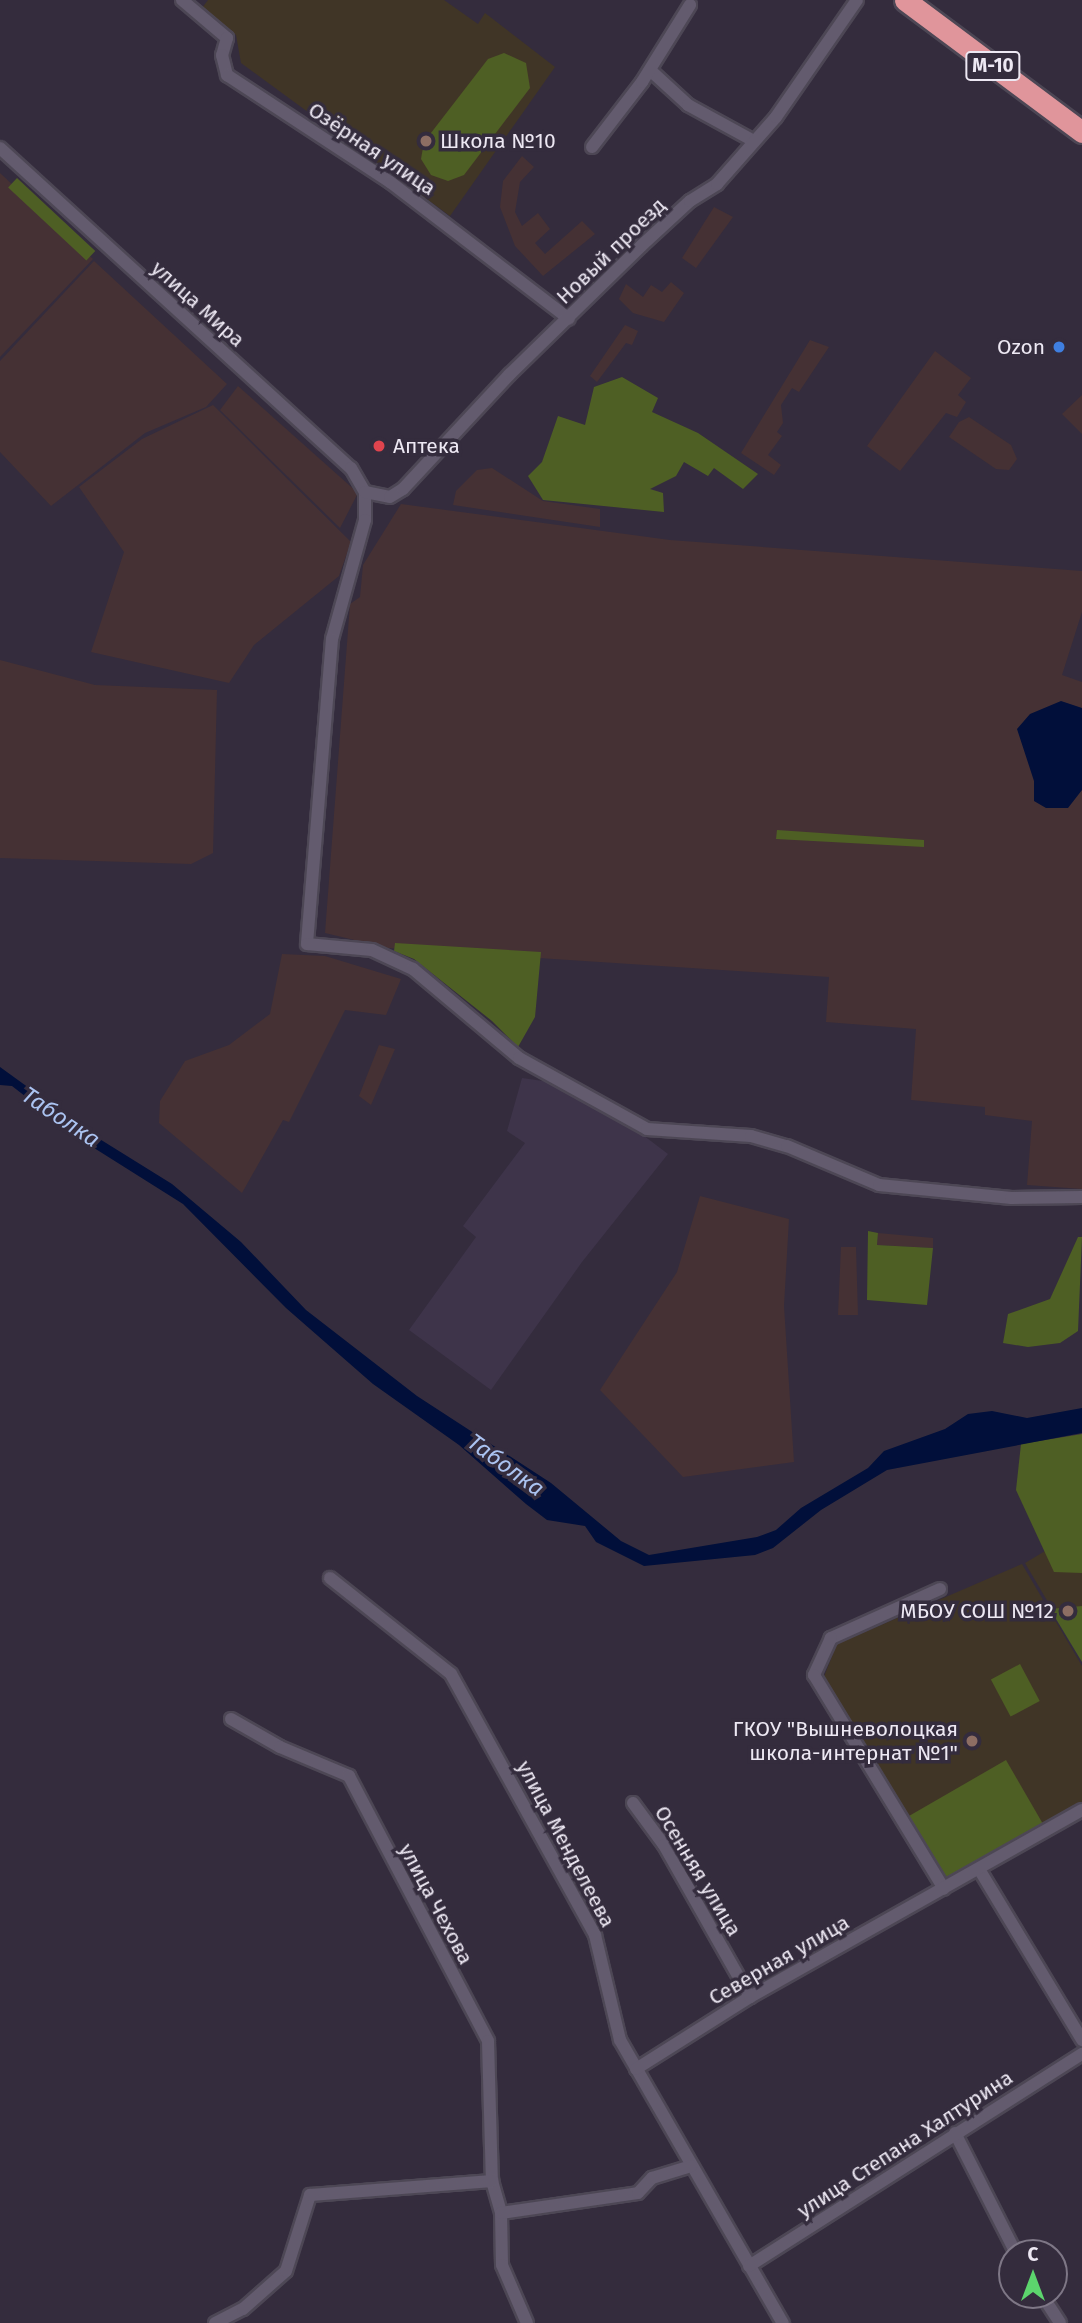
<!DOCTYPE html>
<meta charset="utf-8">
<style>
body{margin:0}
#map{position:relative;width:1082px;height:2323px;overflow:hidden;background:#342c3d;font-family:"Fira Sans",sans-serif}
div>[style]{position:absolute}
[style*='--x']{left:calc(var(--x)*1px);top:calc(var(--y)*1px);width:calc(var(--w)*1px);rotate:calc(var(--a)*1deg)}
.built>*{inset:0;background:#3e344a}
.industrial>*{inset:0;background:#453134}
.education>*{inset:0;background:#403526}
.green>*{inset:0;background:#4e5f24;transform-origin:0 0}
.water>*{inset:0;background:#010f3a}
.roads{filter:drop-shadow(2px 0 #4d4755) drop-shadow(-2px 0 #4d4755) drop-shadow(0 2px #4d4755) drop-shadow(0 -2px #4d4755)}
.street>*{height:12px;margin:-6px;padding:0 6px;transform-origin:6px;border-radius:6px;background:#635b6e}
.highway>*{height:21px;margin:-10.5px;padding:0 10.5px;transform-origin:10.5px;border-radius:10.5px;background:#e0959b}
.dots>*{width:19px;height:19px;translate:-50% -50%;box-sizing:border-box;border:4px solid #342c3d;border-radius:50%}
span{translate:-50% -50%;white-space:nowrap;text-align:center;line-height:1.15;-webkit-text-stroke:7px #342c3d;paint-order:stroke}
.shield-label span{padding:2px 5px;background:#342c3d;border:2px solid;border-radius:5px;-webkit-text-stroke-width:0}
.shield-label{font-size:19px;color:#ede8f3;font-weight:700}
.poi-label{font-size:21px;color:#ede8f3}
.left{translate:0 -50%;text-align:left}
.right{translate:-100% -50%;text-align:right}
.street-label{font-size:21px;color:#ede8f3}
.water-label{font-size:23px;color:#abc3f1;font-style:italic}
.north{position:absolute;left:998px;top:2239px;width:70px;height:70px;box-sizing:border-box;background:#342c3d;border:2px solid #7e7786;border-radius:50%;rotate:0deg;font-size:19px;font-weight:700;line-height:28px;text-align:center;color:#ede8f3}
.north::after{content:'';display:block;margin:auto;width:24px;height:32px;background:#5cd56d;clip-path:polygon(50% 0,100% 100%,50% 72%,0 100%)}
</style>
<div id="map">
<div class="built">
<div style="clip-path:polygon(522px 1078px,550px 1082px,635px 1129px,668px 1154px,582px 1262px,491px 1390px,409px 1330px,476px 1237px,463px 1226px,525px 1143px,507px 1131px)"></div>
</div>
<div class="industrial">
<div style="clip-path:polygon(522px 156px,534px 167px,520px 182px,515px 212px,522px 226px,538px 213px,550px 229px,535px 243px,545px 254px,582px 221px,595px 234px,543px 276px,515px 246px,500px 207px,503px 181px)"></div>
<div style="clip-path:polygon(0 173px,93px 259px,0 357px)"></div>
<div style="clip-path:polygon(714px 207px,733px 217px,696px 268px,682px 258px)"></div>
<div style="clip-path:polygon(94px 261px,227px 384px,206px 407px,145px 433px,51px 506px,0 452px,0 361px)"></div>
<div style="clip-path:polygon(671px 282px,684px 293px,664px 322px,633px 313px,619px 299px,626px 284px,643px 297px,651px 285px,662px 292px)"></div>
<div style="clip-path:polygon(625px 325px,638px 331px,632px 345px,626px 343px,597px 382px,590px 376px)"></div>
<div style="clip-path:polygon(810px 340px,829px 347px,799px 392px,792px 388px,781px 405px,783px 423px,777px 432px,782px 436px,768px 455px,781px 465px,774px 475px,741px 453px)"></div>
<div style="clip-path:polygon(935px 351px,971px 378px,958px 395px,966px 402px,957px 417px,946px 413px,900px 471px,867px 446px)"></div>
<div style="clip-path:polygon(238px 386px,358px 493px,340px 528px,220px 410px)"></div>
<div style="clip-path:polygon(1082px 395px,1082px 434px,1062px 414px)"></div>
<div style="clip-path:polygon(213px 405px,351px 542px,339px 576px,254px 645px,229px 683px,91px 652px,124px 552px,79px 487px,142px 439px)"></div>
<div style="clip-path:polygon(969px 417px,1011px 445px,1017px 459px,1009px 470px,996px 469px,949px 437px,959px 422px)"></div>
<div style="clip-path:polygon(492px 468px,543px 501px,600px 509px,600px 527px,453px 505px,456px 491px,477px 470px)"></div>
<div style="clip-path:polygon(401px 504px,670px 540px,1082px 571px,1082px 612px,1062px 675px,1082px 682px,1082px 1189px,1027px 1185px,1032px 1121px,985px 1115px,985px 1107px,911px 1100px,916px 1029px,826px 1022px,829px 977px,388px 948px,325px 933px,350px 604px,360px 597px,363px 565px)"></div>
<div style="clip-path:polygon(0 660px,95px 685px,217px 690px,213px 853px,191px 864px,0 858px)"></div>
<div style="clip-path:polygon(282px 954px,325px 956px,401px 979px,386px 1015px,345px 1010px,289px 1122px,283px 1120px,242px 1193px,159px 1123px,160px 1101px,185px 1061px,229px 1045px,270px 1014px)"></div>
<div style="clip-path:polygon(379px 1045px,395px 1049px,371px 1105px,359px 1096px)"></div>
<div style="clip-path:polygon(700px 1196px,789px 1219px,784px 1306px,794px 1462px,683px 1477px,600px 1390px,677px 1272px)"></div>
<div style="clip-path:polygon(878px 1233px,933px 1238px,933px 1248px,877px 1245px)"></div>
<div style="clip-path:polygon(841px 1247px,856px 1247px,858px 1315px,838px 1315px)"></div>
</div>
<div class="education">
<div style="clip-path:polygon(208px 0,444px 0,478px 24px,485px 13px,555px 67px,450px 216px,241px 63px,236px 35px,202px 8px)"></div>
<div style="clip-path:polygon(1082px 1529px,1082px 1660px,1025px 1563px)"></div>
<div style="clip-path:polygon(1022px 1564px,1082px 1666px,1082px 1803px,948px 1878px,823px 1679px,837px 1644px)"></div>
</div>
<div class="green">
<div style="clip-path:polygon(504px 53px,526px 63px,530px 88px,464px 175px,448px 181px,431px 175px,421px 159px,424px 142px,488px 59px)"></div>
<div style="left:17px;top:178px;width:107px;height:13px;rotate:43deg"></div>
<div style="clip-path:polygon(622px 377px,658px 398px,652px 412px,698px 433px,758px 474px,743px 489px,714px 468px,708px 476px,684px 462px,676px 476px,650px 489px,663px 493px,664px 512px,543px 500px,528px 476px,542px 462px,558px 416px,585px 425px,594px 387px)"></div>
<div style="clip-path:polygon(777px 830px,924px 840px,924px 847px,776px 839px)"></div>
<div style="clip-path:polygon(395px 943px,541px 952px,535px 1017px,518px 1047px,492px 1021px,414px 959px,394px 951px)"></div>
<div style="clip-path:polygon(868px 1231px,878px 1233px,877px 1245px,933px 1248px,927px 1305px,867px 1300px)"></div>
<div style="clip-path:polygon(1078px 1237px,1082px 1237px,1078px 1331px,1060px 1343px,1028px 1347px,1003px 1343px,1008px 1314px,1050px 1299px)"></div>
<div style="clip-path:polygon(1082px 1434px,1082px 1573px,1054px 1572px,1016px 1490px,1021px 1444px)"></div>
<div style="clip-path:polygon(1082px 1606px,1082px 1662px,1050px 1609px)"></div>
<div style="left:1020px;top:1664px;width:42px;height:33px;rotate:62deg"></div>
<div style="left:1006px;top:1760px;width:76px;height:113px;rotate:60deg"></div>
</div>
<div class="water">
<div style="clip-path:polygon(1061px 701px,1082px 708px,1082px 790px,1068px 808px,1046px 808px,1034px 801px,1034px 781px,1017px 729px,1030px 714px)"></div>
<div style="clip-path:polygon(0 1067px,98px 1138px,172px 1184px,241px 1242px,306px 1310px,417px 1396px,551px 1483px,621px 1541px,649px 1555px,757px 1537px,776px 1530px,801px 1508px,868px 1468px,884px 1451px,945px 1429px,968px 1414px,992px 1411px,1027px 1418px,1082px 1408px,1082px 1433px,887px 1470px,821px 1510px,773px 1548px,755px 1555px,644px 1566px,596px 1542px,585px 1526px,547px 1520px,526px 1504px,459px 1445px,373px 1384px,286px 1308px,183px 1204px,83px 1141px,12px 1086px,0 1085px)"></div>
</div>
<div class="roads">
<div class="street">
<div style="--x:182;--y:0;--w:59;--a:40.2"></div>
<div style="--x:227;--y:38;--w:18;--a:106"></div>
<div style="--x:222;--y:55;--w:21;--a:76"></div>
<div style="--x:227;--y:75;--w:195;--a:33.3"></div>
<div style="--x:390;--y:182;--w:225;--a:37.4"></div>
<div style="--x:650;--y:70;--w:52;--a:42.6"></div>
<div style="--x:688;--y:105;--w:73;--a:28.7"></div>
<div style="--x:592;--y:147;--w:82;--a:-52.4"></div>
<div style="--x:642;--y:82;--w:91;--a:-58.1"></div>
<div style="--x:0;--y:148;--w:475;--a:42.4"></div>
<div style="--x:351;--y:468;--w:28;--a:60"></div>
<div style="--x:365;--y:492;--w:28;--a:90"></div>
<div style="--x:365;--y:520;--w:123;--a:105.5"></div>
<div style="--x:332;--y:639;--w:306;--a:94.7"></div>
<div style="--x:307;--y:944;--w:65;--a:5.3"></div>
<div style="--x:372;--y:950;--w:45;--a:24.9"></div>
<div style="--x:413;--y:969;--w:138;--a:40"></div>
<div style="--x:519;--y:1058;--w:146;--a:29"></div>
<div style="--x:647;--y:1129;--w:104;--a:3.9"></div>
<div style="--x:751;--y:1136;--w:37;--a:16"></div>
<div style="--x:787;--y:1146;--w:100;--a:23"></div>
<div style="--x:879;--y:1185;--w:133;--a:5.6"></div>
<div style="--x:1011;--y:1198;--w:71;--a:-0.8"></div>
<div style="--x:365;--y:492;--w:25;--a:11"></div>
<div style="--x:390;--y:497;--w:15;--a:-32"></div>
<div style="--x:403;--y:489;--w:157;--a:-47.1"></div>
<div style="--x:510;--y:374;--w:183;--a:-44.3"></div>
<div style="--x:641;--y:246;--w:67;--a:-42.6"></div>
<div style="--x:690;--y:201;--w:32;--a:-32"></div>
<div style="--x:717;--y:184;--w:89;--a:-48.6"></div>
<div style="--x:776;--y:117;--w:142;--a:-55.3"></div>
<div style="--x:330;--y:1578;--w:154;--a:38.4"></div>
<div style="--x:451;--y:1674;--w:298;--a:61.1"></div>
<div style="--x:595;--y:1935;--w:108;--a:76.6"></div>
<div style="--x:620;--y:2040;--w:327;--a:60.1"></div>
<div style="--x:940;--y:1589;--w:120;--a:155.8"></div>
<div style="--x:831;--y:1638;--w:41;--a:114.7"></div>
<div style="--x:814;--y:1675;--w:250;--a:58.7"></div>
<div style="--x:231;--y:1719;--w:56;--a:29.7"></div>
<div style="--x:280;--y:1747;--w:75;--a:22.8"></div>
<div style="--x:349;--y:1776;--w:299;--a:62.3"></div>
<div style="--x:488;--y:2041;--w:140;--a:88.4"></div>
<div style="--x:492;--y:2181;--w:33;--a:74"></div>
<div style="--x:501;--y:2213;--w:52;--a:88.9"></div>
<div style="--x:502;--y:2265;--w:63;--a:66.7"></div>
<div style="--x:633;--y:1803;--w:52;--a:53.6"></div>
<div style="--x:664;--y:1845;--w:175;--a:60.5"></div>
<div style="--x:979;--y:1869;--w:200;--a:58.9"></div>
<div style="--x:636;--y:2069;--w:135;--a:-32.3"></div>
<div style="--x:750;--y:1997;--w:381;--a:-29.4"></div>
<div style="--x:955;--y:2133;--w:135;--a:63.1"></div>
<div style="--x:501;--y:2213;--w:138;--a:-8.3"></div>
<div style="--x:638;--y:2193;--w:21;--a:-47"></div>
<div style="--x:652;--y:2178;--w:41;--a:-17.1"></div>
<div style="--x:749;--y:2266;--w:395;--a:-32.5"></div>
<div style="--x:1042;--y:2295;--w:33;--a:57"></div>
<div style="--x:215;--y:2323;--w:31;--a:-27"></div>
<div style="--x:243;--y:2309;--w:57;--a:-41.5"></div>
<div style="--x:286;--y:2271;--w:80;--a:-72.5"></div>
<div style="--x:310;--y:2195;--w:183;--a:-4.4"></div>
</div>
<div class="highway">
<div style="--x:905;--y:0;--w:221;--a:36.7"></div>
</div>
</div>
<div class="dots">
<div style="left:426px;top:141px;background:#8d6e63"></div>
<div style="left:1059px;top:347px;background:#3f7fe0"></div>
<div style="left:379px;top:446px;background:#e0444e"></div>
<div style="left:1068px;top:1611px;background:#8d6e63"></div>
<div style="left:972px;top:1741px;background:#8d6e63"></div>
</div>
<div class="shield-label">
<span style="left:993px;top:66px">М-10</span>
</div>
<div class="poi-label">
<span class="left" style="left:440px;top:141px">Школа №10</span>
<span class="right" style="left:1045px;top:347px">Ozon</span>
<span class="left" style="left:393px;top:446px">Аптека</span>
<span class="right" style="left:1054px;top:1611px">МБОУ СОШ №12</span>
<span class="right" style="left:958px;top:1741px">ГКОУ "Вышневолоцкая<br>школа-интернат №1"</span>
</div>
<div class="street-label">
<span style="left:372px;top:149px;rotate:34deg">Озёрная улица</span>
<span style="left:611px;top:251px;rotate:-44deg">Новый проезд</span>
<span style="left:198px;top:304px;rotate:42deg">улица Мира</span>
<span style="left:566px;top:1844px;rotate:62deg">улица Менделеева</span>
<span style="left:698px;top:1871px;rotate:59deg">Осенняя улица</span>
<span style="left:436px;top:1904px;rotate:62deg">улица Чехова</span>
<span style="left:779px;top:1960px;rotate:-30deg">Северная улица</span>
<span style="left:905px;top:2144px;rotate:-33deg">улица Степана Халтурина</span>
</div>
<div class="water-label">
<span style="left:61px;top:1117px;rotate:34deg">Таболка</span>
<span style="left:506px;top:1465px;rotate:36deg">Таболка</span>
</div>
<div class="north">С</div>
</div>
